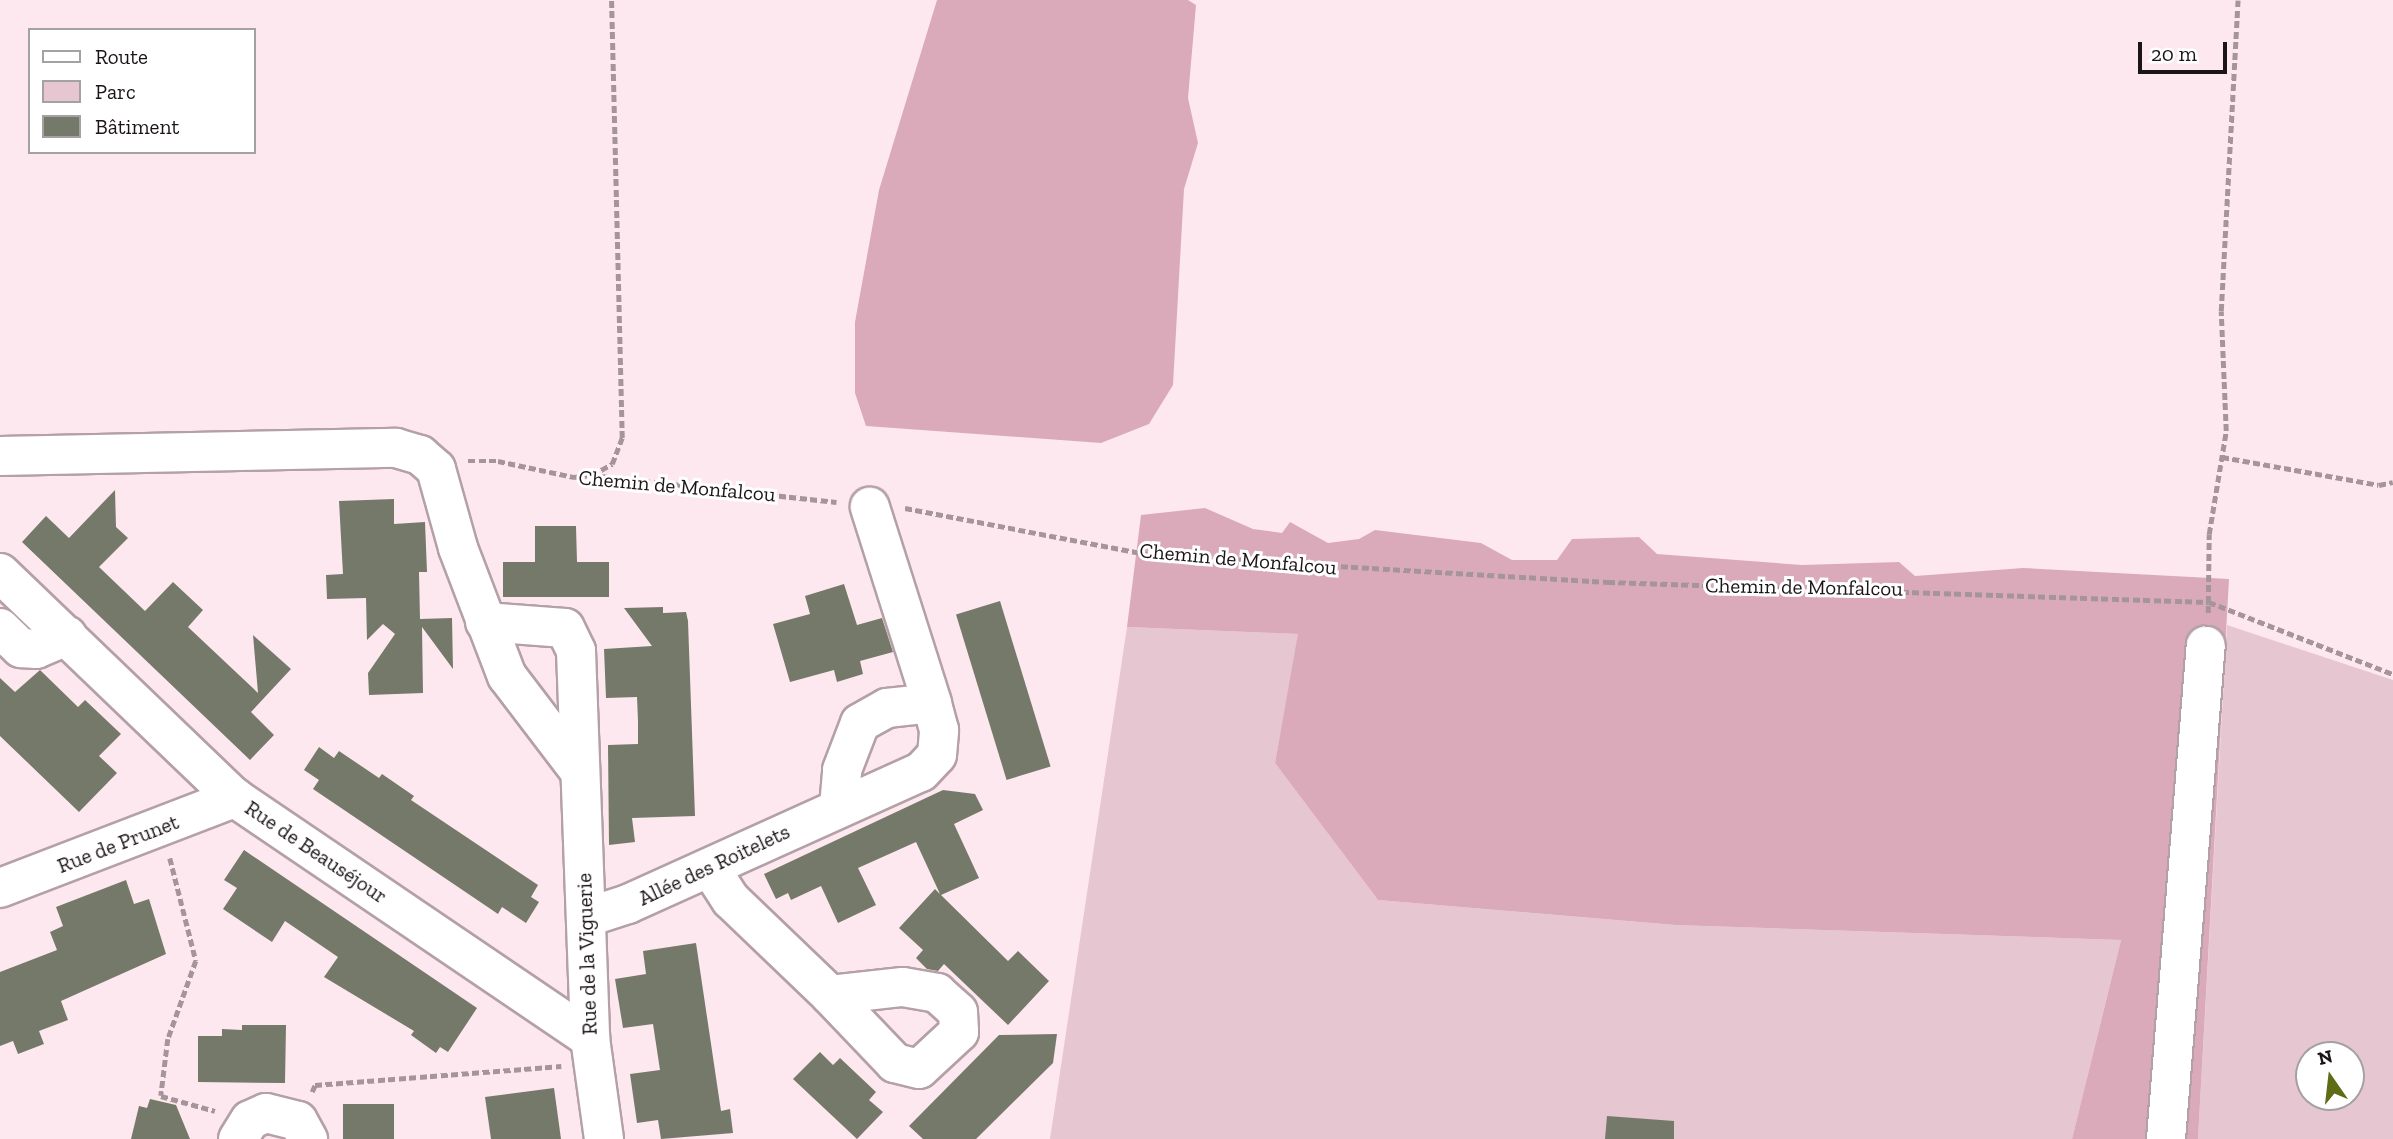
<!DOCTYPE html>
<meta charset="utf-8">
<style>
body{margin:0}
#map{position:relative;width:2393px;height:1139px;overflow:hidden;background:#fee8ef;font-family:"Zilla Slab",serif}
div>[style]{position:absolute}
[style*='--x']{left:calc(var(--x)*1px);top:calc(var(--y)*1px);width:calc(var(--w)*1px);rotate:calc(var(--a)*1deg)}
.green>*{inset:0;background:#e6c6d1}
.forest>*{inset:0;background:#daaabb}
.building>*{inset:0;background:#757969;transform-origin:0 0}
.path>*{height:4.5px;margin-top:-2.25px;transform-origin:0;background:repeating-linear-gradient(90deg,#a5959a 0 7px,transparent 0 10.5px)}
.roads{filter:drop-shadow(2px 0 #b4a0a7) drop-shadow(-2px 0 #b4a0a7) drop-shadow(0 2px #b4a0a7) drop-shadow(0 -2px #b4a0a7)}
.minor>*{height:38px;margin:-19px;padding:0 19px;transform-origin:19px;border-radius:19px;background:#fff}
span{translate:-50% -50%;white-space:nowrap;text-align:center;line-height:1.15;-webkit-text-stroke:6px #fff;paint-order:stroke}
.street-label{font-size:21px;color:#1c1518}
.legend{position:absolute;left:28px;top:28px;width:228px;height:126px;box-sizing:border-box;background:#fff;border:2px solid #a4a1a3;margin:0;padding:9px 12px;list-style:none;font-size:21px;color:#1c1518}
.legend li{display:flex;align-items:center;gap:14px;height:35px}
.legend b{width:35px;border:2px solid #a4a1a3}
.north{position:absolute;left:2295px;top:1041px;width:70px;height:70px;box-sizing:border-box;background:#fff;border:2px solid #a4a1a3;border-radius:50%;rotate:346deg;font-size:19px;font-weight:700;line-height:28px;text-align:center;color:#1c1518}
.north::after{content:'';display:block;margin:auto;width:24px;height:32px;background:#5f6c15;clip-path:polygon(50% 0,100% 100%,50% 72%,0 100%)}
.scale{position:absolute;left:2138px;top:42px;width:89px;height:32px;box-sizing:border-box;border:4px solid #1c1518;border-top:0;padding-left:9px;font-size:21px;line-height:24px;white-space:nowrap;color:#1c1518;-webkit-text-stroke:5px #fff;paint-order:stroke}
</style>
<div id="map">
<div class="green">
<div style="clip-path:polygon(evenodd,2227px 625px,2393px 680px,2393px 1139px,2198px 1139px,2227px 625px,2309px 1055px,2351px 1055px,2351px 1097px,2309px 1097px,2309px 1055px)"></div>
<div style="clip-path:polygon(1127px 627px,1299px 634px,1275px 763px,1378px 900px,1675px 925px,2121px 940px,2072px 1139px,1050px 1139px)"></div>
</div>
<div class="forest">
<div style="clip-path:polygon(937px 0,1188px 0,1196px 5px,1188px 98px,1198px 143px,1184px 189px,1173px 385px,1149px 424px,1101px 443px,866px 426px,855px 393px,855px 322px,879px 190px)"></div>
<div style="clip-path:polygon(1205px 508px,1253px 529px,1282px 533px,1290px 522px,1328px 543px,1359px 539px,1375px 530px,1481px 543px,1512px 560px,1557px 560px,1572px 539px,1639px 537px,1657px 554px,1802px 565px,1899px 562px,1915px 576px,2023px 568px,2229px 579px,2198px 1139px,2072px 1139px,2121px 940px,1675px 925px,1378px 900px,1275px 763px,1298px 634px,1127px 627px,1141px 515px)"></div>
</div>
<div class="building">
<div style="clip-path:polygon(115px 490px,116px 527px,128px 538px,99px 567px,145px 611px,173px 582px,203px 610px,188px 627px,258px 693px,253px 635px,291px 669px,251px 712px,274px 735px,250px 760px,22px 542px,46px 516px,69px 538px)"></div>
<div style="clip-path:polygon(394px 499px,394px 524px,425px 522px,427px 572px,419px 572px,420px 619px,452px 618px,453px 669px,422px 627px,423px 693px,369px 695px,368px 673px,395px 634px,383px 624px,367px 640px,366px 598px,327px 599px,326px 575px,343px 574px,339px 501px)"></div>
<div style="clip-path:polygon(535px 526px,576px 526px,577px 562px,609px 562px,609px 597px,503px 597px,503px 562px,535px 562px)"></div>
<div style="clip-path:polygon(844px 584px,857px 625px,882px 618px,893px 652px,860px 661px,863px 674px,837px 682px,834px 670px,790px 682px,773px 624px,810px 614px,805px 596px)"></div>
<div style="left:1000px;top:601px;width:173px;height:46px;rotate:73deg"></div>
<div style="clip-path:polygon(663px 607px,663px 613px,686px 612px,688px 621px,695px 816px,632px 818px,635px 842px,609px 845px,608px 745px,638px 744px,638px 721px,637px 697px,606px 698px,604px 649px,652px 646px,624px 608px)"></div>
<div style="clip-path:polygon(40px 670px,78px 707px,85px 700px,121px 734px,99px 756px,117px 773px,79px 812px,0 736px,0 678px,15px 692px)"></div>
<div style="clip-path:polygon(319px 747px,334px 758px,339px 751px,379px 778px,382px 774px,414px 796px,411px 800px,538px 885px,531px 897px,539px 902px,526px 923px,502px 907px,498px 914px,313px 789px,319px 780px,304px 770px)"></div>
<div style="clip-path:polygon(943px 790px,975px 794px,983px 810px,954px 824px,979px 878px,941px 895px,1008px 961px,1018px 951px,1049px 981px,1008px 1025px,944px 964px,938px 971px,927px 969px,916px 958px,923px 950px,899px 928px,935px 889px,940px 894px,916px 842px,858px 868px,876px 905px,838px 923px,821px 886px,791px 900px,788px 893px,776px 899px,764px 874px)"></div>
<div style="clip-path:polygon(244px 850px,477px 1008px,448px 1052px,440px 1047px,436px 1053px,411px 1035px,414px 1031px,324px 977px,338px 957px,285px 921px,272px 942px,223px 909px,237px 888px,224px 880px)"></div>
<div style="clip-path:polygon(126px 880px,134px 904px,149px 899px,166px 954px,61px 1001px,68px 1020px,39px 1031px,44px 1044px,18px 1054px,13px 1041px,0 1046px,0 972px,57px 950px,50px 932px,63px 926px,56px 907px)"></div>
<div style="clip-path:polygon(696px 943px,721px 1111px,730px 1109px,733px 1133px,661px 1139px,658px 1120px,637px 1123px,630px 1074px,660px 1070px,653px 1024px,623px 1028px,615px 979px,646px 974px,643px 951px)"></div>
<div style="clip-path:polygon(242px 1025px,286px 1025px,285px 1083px,198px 1082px,198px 1036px,222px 1036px,222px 1029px,242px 1030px)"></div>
<div style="clip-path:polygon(1057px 1034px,1053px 1063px,976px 1139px,923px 1139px,909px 1126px,999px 1035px)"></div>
<div style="clip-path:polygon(820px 1052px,833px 1065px,840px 1058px,876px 1092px,869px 1100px,883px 1112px,857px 1139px,793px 1079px)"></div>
<div style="clip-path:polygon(554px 1088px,561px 1139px,491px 1139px,485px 1097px)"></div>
<div style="clip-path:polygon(150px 1099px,176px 1105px,190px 1139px,131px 1139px,139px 1106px,147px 1108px)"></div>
<div style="left:343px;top:1104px;width:51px;height:35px"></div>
<div style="clip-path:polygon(1607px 1116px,1674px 1121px,1674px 1139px,1605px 1139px)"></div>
</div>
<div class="path">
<div style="--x:2222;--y:457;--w:159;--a:10.1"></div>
<div style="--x:2379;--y:485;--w:14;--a:-12"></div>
<div style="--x:468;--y:461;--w:30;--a:0"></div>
<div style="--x:498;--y:461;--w:78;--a:11.9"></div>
<div style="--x:574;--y:477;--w:17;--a:-7"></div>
<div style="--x:591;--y:475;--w:247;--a:6.3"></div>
<div style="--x:592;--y:475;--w:23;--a:-29"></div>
<div style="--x:612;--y:464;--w:28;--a:-69"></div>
<div style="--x:622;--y:438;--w:438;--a:-91.4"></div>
<div style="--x:905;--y:508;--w:251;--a:10.8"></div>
<div style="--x:1152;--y:555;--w:457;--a:3.4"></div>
<div style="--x:1608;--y:582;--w:601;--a:1.91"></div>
<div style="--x:2209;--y:602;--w:198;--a:21.4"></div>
<div style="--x:2208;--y:613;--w:79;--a:-89.3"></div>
<div style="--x:2209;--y:534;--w:104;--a:-80.6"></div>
<div style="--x:2226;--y:431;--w:120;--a:-92.4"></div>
<div style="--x:2221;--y:311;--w:311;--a:-86.9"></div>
<div style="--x:170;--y:858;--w:106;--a:75.8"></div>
<div style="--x:196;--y:961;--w:83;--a:109.7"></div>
<div style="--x:168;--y:1039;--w:57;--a:97"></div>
<div style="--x:161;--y:1096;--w:56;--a:15.5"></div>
<div style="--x:312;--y:1092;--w:8;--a:-67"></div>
<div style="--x:315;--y:1085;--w:247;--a:-4.4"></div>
</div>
<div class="roads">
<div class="minor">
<div style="--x:0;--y:456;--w:396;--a:-1.2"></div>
<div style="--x:396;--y:448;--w:25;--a:16"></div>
<div style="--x:420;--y:455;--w:21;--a:41"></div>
<div style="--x:436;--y:469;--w:82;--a:74.4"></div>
<div style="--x:458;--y:548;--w:137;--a:69.1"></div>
<div style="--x:507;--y:676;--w:116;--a:52.7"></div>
<div style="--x:0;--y:573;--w:325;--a:43.8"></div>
<div style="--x:235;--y:798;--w:429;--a:34.1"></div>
<div style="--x:485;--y:622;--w:80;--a:4.3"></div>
<div style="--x:565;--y:628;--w:25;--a:64"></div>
<div style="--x:576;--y:651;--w:387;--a:87.9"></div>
<div style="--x:590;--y:1038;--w:102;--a:82.1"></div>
<div style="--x:0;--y:628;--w:29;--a:44"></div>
<div style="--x:21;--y:648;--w:15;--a:4"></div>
<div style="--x:36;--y:649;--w:34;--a:-23"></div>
<div style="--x:839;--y:807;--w:37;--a:-85"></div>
<div style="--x:842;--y:770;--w:50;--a:-69"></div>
<div style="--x:860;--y:723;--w:31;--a:-29"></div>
<div style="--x:887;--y:708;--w:45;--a:-6.3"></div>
<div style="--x:710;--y:868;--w:38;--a:57"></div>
<div style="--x:731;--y:900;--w:137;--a:43.8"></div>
<div style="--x:0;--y:888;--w:252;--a:-21"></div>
<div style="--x:588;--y:917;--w:42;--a:-18"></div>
<div style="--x:628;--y:904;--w:321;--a:-24.3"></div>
<div style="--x:921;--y:772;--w:23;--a:-47"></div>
<div style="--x:937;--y:755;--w:25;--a:-85"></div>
<div style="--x:939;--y:730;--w:28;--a:-105"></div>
<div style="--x:932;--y:703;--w:206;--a:-107.6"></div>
<div style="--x:903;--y:987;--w:35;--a:10"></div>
<div style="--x:937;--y:993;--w:28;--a:42"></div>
<div style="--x:958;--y:1012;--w:20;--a:87"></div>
<div style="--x:959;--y:1032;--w:54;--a:137.2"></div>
<div style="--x:919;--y:1069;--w:25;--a:-166"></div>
<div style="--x:895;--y:1063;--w:94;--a:-133.7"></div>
<div style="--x:830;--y:995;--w:73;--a:-6.3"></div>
<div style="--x:238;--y:1139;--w:22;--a:-58"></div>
<div style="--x:250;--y:1120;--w:17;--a:-24"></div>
<div style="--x:266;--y:1113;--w:33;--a:14"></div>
<div style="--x:298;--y:1121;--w:21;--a:61"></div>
<div style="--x:2166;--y:1139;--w:495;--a:-85.4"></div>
</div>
</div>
<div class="street-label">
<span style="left:677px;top:486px;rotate:5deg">Chemin de Monfalcou</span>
<span style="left:1238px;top:559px;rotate:5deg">Chemin de Monfalcou</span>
<span style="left:1804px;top:587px;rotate:1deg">Chemin de Monfalcou</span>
<span style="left:118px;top:844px;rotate:-21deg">Rue de Prunet</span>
<span style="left:316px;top:852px;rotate:34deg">Rue de Beauséjour</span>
<span style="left:714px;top:865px;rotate:-25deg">Allée des Roitelets</span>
<span style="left:587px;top:954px;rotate:-92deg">Rue de la Viguerie</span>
</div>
<ul class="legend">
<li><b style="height:9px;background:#fff"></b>Route</li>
<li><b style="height:19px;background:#e6c6d1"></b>Parc</li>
<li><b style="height:19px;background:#757969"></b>Bâtiment</li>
</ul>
<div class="north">N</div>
<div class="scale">20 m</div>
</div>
